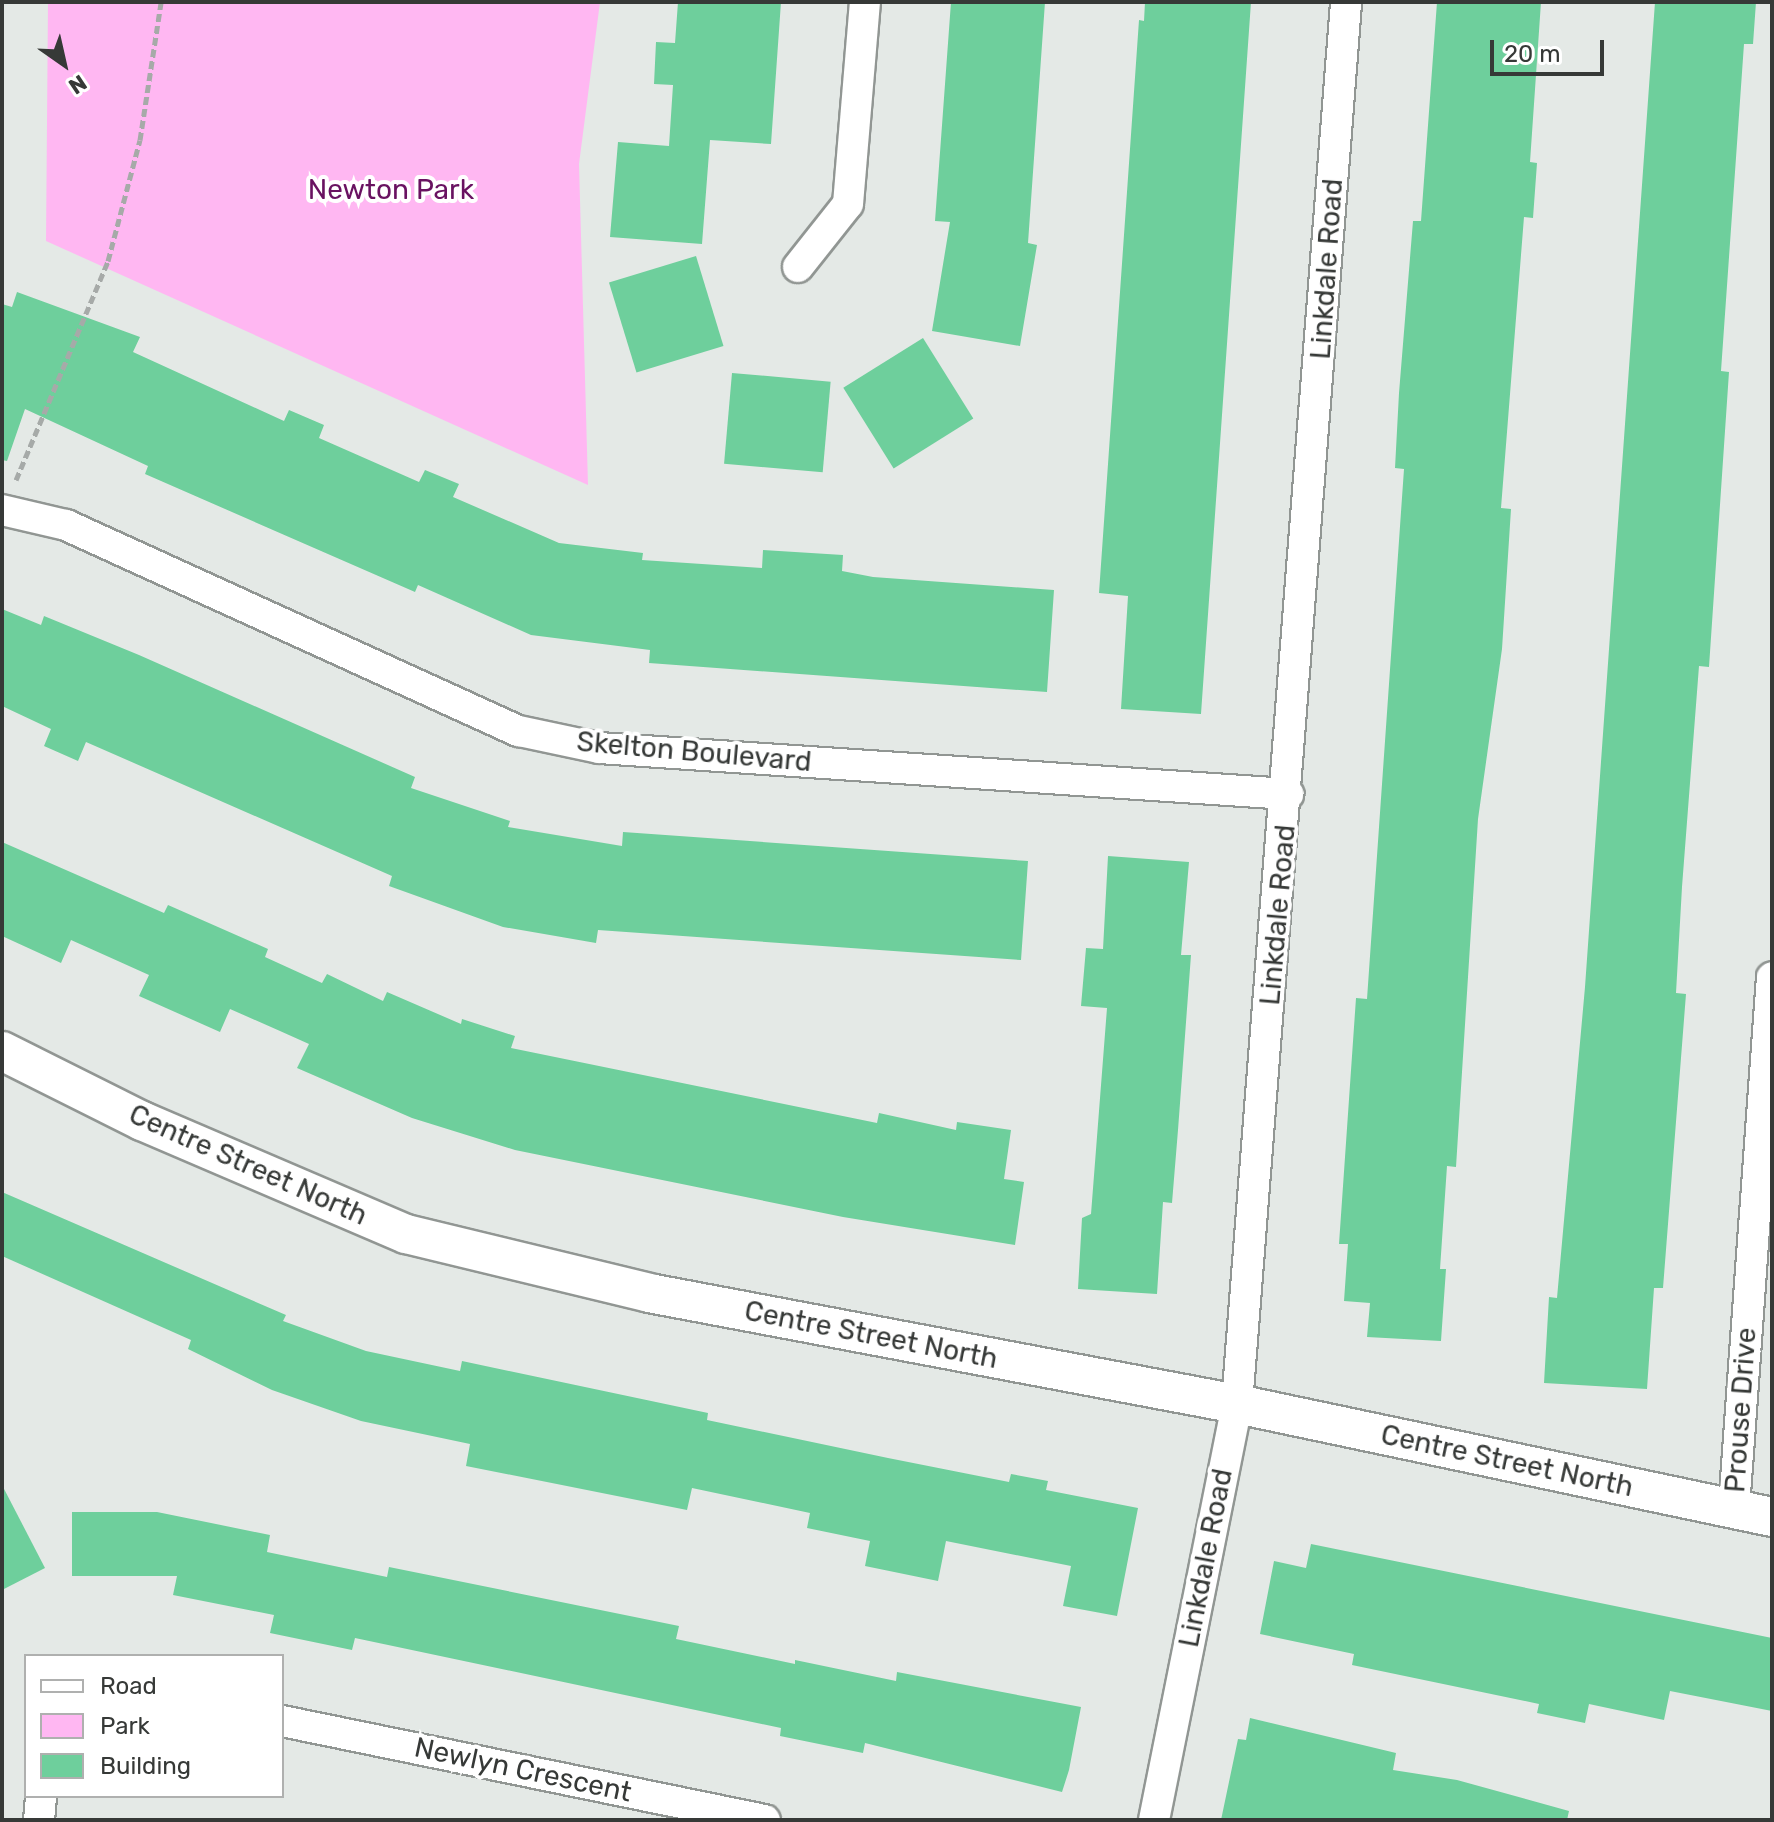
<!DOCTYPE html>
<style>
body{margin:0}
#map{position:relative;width:1774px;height:1822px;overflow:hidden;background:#e4e9e6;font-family:Rubik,sans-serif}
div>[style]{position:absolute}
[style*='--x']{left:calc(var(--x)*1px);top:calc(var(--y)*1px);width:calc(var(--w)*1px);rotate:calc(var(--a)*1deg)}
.green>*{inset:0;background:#ffb7f2}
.building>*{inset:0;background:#6ecf9c;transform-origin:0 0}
.path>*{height:5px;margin-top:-2.5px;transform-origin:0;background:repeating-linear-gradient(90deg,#a6aaa8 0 8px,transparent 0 12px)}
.roads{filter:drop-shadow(2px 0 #919693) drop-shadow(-2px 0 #919693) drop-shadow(0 2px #919693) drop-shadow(0 -2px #919693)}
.minor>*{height:30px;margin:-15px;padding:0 15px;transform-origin:15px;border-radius:15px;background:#fff}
.tertiary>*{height:38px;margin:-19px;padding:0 19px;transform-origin:19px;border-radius:19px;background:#fff}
span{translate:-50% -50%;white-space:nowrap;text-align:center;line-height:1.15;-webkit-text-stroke:8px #fff;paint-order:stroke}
.park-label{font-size:28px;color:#691261}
.street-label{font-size:28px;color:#363937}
.frame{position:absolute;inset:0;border:4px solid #363937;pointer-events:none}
.legend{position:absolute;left:24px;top:1654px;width:260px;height:144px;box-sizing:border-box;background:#fff;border:2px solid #afb0af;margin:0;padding:10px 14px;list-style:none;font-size:24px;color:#363937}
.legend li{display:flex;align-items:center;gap:16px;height:40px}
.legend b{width:40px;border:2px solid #afb0af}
.north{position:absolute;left:24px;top:24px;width:80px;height:80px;-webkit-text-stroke:6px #fff;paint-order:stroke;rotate:146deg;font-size:22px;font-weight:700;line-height:32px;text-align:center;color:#363937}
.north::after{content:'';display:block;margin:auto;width:28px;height:36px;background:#363937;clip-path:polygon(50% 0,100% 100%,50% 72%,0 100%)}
.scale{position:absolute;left:1490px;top:40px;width:114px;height:36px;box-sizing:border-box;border:4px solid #363937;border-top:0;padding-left:10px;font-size:24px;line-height:28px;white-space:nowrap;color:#363937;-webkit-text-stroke:6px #fff;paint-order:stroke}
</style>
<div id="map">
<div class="green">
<div style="clip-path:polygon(48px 2px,600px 2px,579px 164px,588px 485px,46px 241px)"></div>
</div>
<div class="building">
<div style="clip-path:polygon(678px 2px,781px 2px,771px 144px,710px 140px,702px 244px,610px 237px,618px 142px,669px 146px,673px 85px,654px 84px,656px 42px,675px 43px)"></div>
<div style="clip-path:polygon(951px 2px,1045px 2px,1028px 243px,1037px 245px,1020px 346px,932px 331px,950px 222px,935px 221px)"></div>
<div style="clip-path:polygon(1145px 2px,1251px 2px,1201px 714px,1121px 709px,1128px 596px,1099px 593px,1139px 20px,1144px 21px)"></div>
<div style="clip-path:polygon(1437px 2px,1541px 2px,1530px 162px,1537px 163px,1533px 218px,1524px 217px,1501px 508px,1511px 509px,1502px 649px,1478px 819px,1456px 1167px,1447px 1166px,1440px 1269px,1446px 1269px,1441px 1341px,1367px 1337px,1370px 1303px,1344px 1301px,1348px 1244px,1339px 1244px,1356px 998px,1367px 999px,1404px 469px,1395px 468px,1399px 393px,1413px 221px,1421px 221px)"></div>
<div style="clip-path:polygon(1655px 2px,1756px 2px,1753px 44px,1744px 44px,1721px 371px,1729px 372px,1709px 667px,1699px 666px,1682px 887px,1676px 993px,1686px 994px,1663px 1288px,1654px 1288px,1647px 1389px,1544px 1383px,1549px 1297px,1557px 1298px,1585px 987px)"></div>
<div style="left:696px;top:256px;width:94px;height:91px;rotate:73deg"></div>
<div style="clip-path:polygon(17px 292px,140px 337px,133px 352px,284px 421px,289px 410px,324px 425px,319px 438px,419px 482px,425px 470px,459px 484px,453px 497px,559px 543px,643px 553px,642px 560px,762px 568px,763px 550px,843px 555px,842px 571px,873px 577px,1054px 590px,1047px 692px,649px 663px,650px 650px,531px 635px,418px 585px,415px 592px,145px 474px,148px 466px,25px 409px,7px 461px,2px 460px,2px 304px,12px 307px)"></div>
<div style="left:923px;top:338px;width:95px;height:94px;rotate:58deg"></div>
<div style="left:732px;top:373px;width:99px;height:91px;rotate:5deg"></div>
<div style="clip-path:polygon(2px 609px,41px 625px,44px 616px,139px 655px,415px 777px,411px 788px,510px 821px,508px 827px,622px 846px,623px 832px,1028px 861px,1021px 960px,598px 930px,596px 943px,503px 927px,389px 886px,392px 876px,86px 742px,78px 761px,44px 746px,51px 729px,2px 706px)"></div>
<div style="clip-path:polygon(2px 842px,164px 913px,168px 905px,268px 949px,265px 957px,322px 983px,327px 974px,383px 1001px,387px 992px,461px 1024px,462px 1019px,515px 1036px,511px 1048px,877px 1123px,879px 1113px,956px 1130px,957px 1122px,1011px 1130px,1004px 1179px,1024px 1182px,1015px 1245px,843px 1217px,515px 1150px,412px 1118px,297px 1068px,309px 1044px,280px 1031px,230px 1009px,220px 1032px,139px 996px,149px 975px,109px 957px,71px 940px,61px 963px,2px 936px)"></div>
<div style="clip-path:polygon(1108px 856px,1189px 862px,1181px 955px,1191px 955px,1178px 1130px,1172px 1203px,1163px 1202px,1157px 1294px,1078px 1289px,1082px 1218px,1091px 1214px,1107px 1008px,1081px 1006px,1086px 948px,1103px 949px)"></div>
<div style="clip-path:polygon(2px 1192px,286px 1315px,283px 1321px,366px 1351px,460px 1371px,462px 1361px,708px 1413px,707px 1420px,888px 1458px,1009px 1482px,1011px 1474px,1048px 1481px,1046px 1490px,1138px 1508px,1117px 1616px,1063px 1606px,1071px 1566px,946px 1541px,938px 1581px,865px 1566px,870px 1541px,807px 1528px,810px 1513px,692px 1488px,687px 1510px,466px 1466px,470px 1444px,361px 1421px,272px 1390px,188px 1349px,191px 1340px,2px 1256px)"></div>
<div style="clip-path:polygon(2px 1485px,45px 1568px,2px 1590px)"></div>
<div style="clip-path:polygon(72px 1512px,157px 1512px,270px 1535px,267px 1552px,387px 1577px,389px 1567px,679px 1626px,676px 1639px,795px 1664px,795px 1660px,896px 1681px,897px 1672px,1081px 1707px,1069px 1770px,1062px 1792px,865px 1743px,863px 1753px,780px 1736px,781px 1728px,355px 1638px,352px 1650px,270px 1633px,274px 1615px,173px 1595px,177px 1576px,72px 1576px)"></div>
<div style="clip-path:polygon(1311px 1544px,1772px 1638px,1772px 1711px,1670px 1691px,1664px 1720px,1589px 1704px,1585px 1723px,1537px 1713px,1539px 1704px,1352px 1665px,1354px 1654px,1260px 1634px,1274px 1561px,1306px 1568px)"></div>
<div style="clip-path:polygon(1250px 1718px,1396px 1753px,1393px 1770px,1457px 1780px,1569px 1811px,1567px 1820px,1221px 1820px,1238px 1739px,1246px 1740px)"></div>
</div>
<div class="path">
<div style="--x:16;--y:480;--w:238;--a:-67.2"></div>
<div style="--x:108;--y:261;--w:125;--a:-75.2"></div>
<div style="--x:140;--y:140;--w:140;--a:-81.3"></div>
</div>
<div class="roads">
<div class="minor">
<div style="--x:798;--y:267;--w:80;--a:-51.6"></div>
<div style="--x:848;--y:204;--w:203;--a:-85.2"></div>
<div style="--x:2;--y:510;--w:66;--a:13.2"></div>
<div style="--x:66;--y:525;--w:498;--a:24.5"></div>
<div style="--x:519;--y:731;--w:82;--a:12"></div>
<div style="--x:599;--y:748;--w:691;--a:3.82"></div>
<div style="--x:1734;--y:1508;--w:532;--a:-85.91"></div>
<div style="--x:282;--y:1721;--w:493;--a:11.6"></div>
<div style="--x:39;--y:1820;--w:24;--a:-85"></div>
<div style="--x:1154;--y:1820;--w:424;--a:-78.7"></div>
<div style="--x:1237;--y:1404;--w:1406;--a:-85.55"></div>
</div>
<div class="tertiary">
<div style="--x:2;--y:1051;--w:157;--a:26.6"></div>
<div style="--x:142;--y:1121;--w:287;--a:23.2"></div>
<div style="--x:406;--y:1234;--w:250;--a:13.6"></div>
<div style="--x:649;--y:1293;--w:598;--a:10.69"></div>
<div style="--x:1237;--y:1404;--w:547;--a:11.93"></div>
</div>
</div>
<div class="park-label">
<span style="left:391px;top:190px">Newton Park</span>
</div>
<div class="street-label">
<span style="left:1327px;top:269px;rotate:-86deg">Linkdale Road</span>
<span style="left:694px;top:752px;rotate:5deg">Skelton Boulevard</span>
<span style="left:1278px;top:915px;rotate:-85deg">Linkdale Road</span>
<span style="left:248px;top:1165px;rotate:24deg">Centre Street North</span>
<span style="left:871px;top:1335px;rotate:11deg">Centre Street North</span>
<span style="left:1741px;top:1410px;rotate:-86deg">Prouse Drive</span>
<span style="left:1507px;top:1461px;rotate:12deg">Centre Street North</span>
<span style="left:1206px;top:1558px;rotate:-79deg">Linkdale Road</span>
<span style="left:523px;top:1770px;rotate:12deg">Newlyn Crescent</span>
</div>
<div class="frame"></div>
<ul class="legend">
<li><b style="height:10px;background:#fff"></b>Road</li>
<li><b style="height:22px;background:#ffb7f2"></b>Park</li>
<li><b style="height:22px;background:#6ecf9c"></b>Building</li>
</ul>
<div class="north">N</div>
<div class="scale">20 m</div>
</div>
